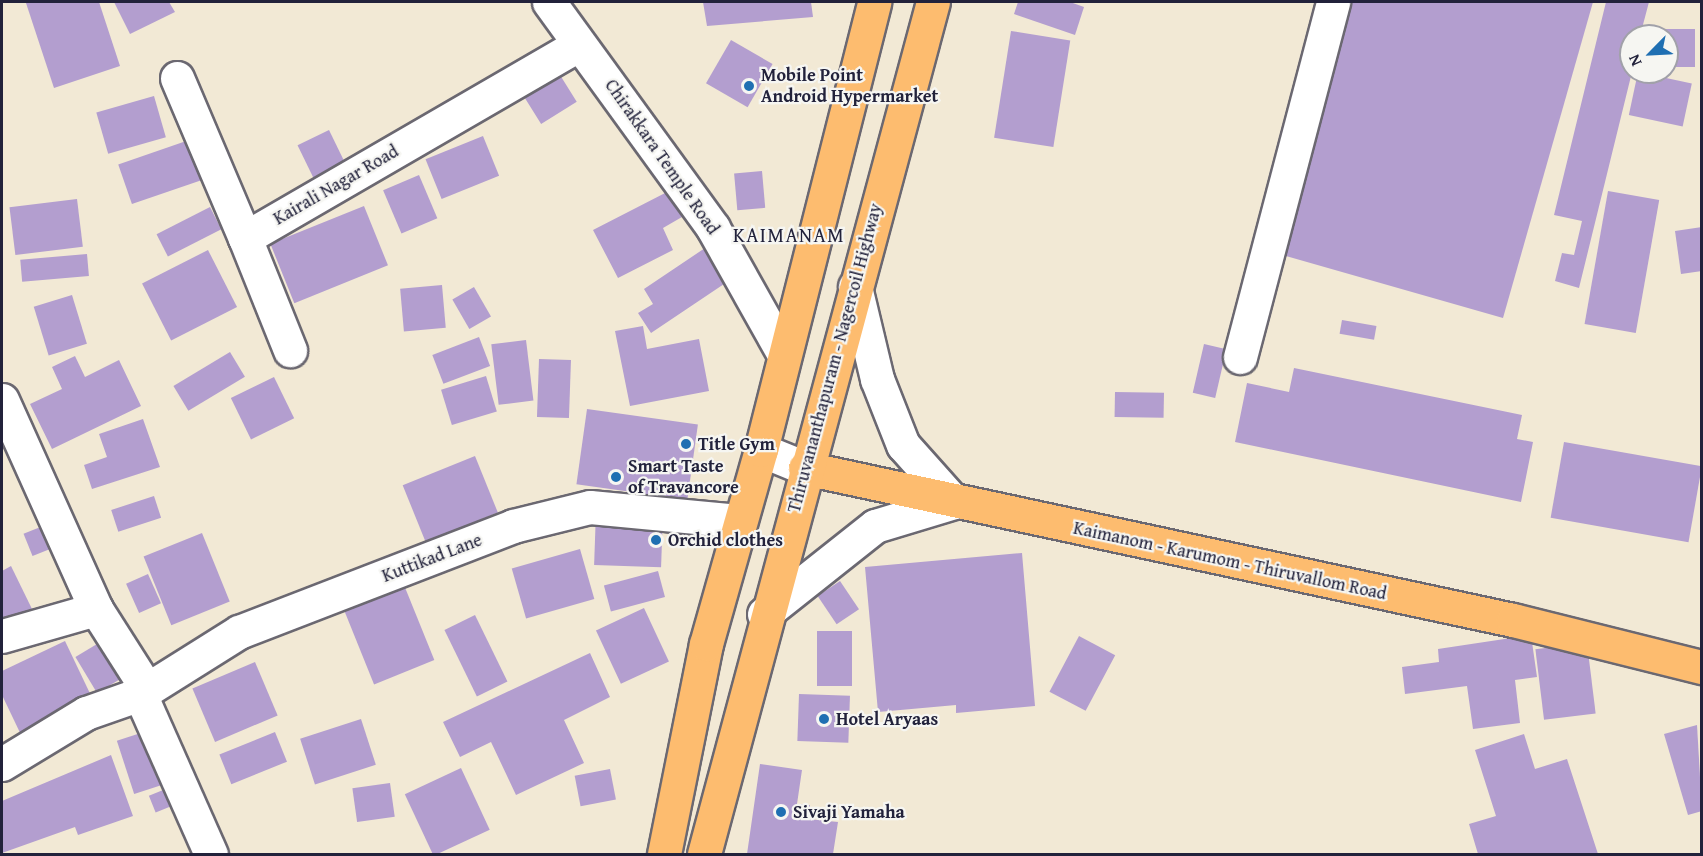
<!DOCTYPE html>
<style>
body{margin:0}
#map{position:relative;width:1703px;height:856px;overflow:hidden;background:#f2e9d5;font-family:"Gentium Book Plus",serif}
div>[style]{position:absolute}
[style*='--x']{left:calc(var(--x)*1px);top:calc(var(--y)*1px);width:calc(var(--w)*1px);rotate:calc(var(--a)*1deg)}
.building>*{inset:0;background:#b39ecf;transform-origin:0 0}
.roads{filter:drop-shadow(2px 0 #6b6871) drop-shadow(-2px 0 #6b6871) drop-shadow(0 2px #6b6871) drop-shadow(0 -2px #6b6871)}
.minor>*{height:33px;margin:-16.5px;padding:0 16.5px;transform-origin:16.5px;border-radius:16.5px;background:#fff}
.major>*{height:33px;margin:-16.5px;padding:0 16.5px;transform-origin:16.5px;border-radius:16.5px;background:#fdbc6f}
.dots>*{width:16px;height:16px;translate:-50% -50%;box-sizing:border-box;border:3px solid #f6f6f2;border-radius:50%}
span{translate:-50% -50%;white-space:nowrap;text-align:center;line-height:1.15;-webkit-text-stroke:4.5px #f6f6f2;paint-order:stroke}
.poi-label{font-size:18px;color:#22223b;font-weight:700}
.left{translate:0 -50%;text-align:left}
.street-label{font-size:18px;color:#22223b}
.neighbourhood-label{font-size:20px;color:#22223b;letter-spacing:1.5px}
.frame{position:absolute;inset:0;border:3px solid #22223b;pointer-events:none}
.north{position:absolute;left:1619px;top:24px;width:60px;height:60px;box-sizing:border-box;background:#f6f6f2;border:2px solid #a1a1a9;border-radius:50%;rotate:246deg;font-size:16px;font-weight:700;line-height:24px;text-align:center;color:#22223b}
.north::after{content:'';display:block;margin:auto;width:21px;height:27px;background:#1f6fb2;clip-path:polygon(50% 0,100% 100%,50% 72%,0 100%)}
</style>
<div id="map">
<div class="building">
<div style="clip-path:polygon(99px 2px,120px 66px,54px 88px,26px 3px)"></div>
<div style="clip-path:polygon(114px 2px,169px 2px,175px 12px,130px 34px)"></div>
<div style="clip-path:polygon(703px 2px,811px 2px,813px 17px,707px 26px)"></div>
<div style="clip-path:polygon(1018px 2px,1070px 2px,1084px 7px,1075px 35px,1014px 14px)"></div>
<div style="clip-path:polygon(1351px 2px,1593px 2px,1503px 318px,1279px 254px)"></div>
<div style="clip-path:polygon(1606px 2px,1649px 2px,1640px 36px,1631px 36px,1632px 72px,1579px 288px,1555px 281px,1562px 253px,1574px 255px,1582px 221px,1554px 215px)"></div>
<div style="clip-path:polygon(1655px 29px,1695px 29px,1695px 67px,1667px 67px,1667px 36px,1655px 36px)"></div>
<div style="left:1011px;top:31px;width:60px;height:108px;rotate:9deg"></div>
<div style="left:731px;top:40px;width:48px;height:50px;rotate:30deg"></div>
<div style="left:555px;top:67px;width:41px;height:42px;rotate:58deg"></div>
<div style="left:1638px;top:72px;width:55px;height:44px;rotate:12deg"></div>
<div style="left:154px;top:96px;width:43px;height:60px;rotate:74deg"></div>
<div style="left:329px;top:130px;width:50px;height:35px;rotate:64deg"></div>
<div style="left:483px;top:136px;width:43px;height:62px;rotate:68deg"></div>
<div style="left:192px;top:139px;width:42px;height:78px;rotate:71deg"></div>
<div style="left:762px;top:171px;width:37px;height:28px;rotate:85deg"></div>
<div style="left:419px;top:175px;width:47px;height:39px;rotate:67deg"></div>
<div style="clip-path:polygon(669px 191px,682px 217px,663px 228px,673px 250px,618px 278px,593px 230px)"></div>
<div style="left:1608px;top:191px;width:52px;height:135px;rotate:10deg"></div>
<div style="left:77px;top:199px;width:48px;height:68px;rotate:83deg"></div>
<div style="left:364px;top:206px;width:64px;height:101px;rotate:68deg"></div>
<div style="left:210px;top:207px;width:25px;height:60px;rotate:63deg"></div>
<div style="clip-path:polygon(1702px 227px,1702px 271px,1681px 274px,1675px 231px)"></div>
<div style="clip-path:polygon(705px 248px,727px 282px,651px 333px,638px 313px,653px 304px,644px 289px)"></div>
<div style="left:208px;top:250px;width:64px;height:74px;rotate:63deg"></div>
<div style="left:87px;top:254px;width:22px;height:67px;rotate:85deg"></div>
<div style="left:442px;top:285px;width:43px;height:42px;rotate:85deg"></div>
<div style="left:474px;top:287px;width:34px;height:25px;rotate:60deg"></div>
<div style="left:72px;top:295px;width:51px;height:40px;rotate:73deg"></div>
<div style="left:1342px;top:320px;width:35px;height:14px;rotate:10deg"></div>
<div style="clip-path:polygon(643px 326px,647px 349px,699px 339px,709px 391px,630px 406px,615px 331px)"></div>
<div style="left:479px;top:337px;width:31px;height:50px;rotate:69deg"></div>
<div style="left:526px;top:340px;width:61px;height:35px;rotate:83deg"></div>
<div style="left:1204px;top:344px;width:23px;height:50px;rotate:13deg"></div>
<div style="left:230px;top:352px;width:29px;height:66px;rotate:59deg"></div>
<div style="clip-path:polygon(75px 356px,85px 377px,119px 360px,141px 406px,52px 449px,30px 404px,62px 389px,52px 367px)"></div>
<div style="left:539px;top:359px;width:32px;height:58px;rotate:2deg"></div>
<div style="clip-path:polygon(1294px 368px,1522px 415px,1517px 439px,1533px 442px,1521px 502px,1235px 442px,1247px 383px,1289px 392px)"></div>
<div style="left:486px;top:376px;width:37px;height:47px;rotate:73deg"></div>
<div style="left:274px;top:377px;width:46px;height:48px;rotate:64deg"></div>
<div style="left:1115px;top:392px;width:49px;height:25px;rotate:1deg"></div>
<div style="left:587px;top:409px;width:112px;height:76px;rotate:8deg"></div>
<div style="clip-path:polygon(143px 419px,160px 467px,92px 489px,84px 465px,107px 457px,99px 434px)"></div>
<div style="left:1564px;top:442px;width:140px;height:77px;rotate:10deg"></div>
<div style="left:475px;top:456px;width:61px;height:78px;rotate:68deg"></div>
<div style="left:154px;top:496px;width:23px;height:45px;rotate:72deg"></div>
<div style="left:596px;top:511px;width:67px;height:54px;rotate:2deg"></div>
<div style="left:43px;top:526px;width:24px;height:21px;rotate:68deg"></div>
<div style="left:202px;top:533px;width:74px;height:63px;rotate:68deg"></div>
<div style="left:580px;top:549px;width:52px;height:71px;rotate:74deg"></div>
<div style="clip-path:polygon(1022px 553px,1035px 706px,956px 713px,956px 705px,878px 712px,865px 567px)"></div>
<div style="clip-path:polygon(11px 566px,32px 609px,2px 624px,2px 571px)"></div>
<div style="left:658px;top:571px;width:27px;height:56px;rotate:75deg"></div>
<div style="left:148px;top:574px;width:32px;height:24px;rotate:66deg"></div>
<div style="left:840px;top:581px;width:34px;height:27px;rotate:56deg"></div>
<div style="left:404px;top:585px;width:81px;height:65px;rotate:68deg"></div>
<div style="left:644px;top:608px;width:59px;height:53px;rotate:65deg"></div>
<div style="left:475px;top:615px;width:74px;height:34px;rotate:64deg"></div>
<div style="left:817px;top:631px;width:35px;height:55px"></div>
<div style="clip-path:polygon(1531px 635px,1537px 677px,1515px 680px,1520px 723px,1473px 729px,1467px 686px,1405px 694px,1402px 667px,1439px 662px,1438px 649px)"></div>
<div style="left:1079px;top:636px;width:41px;height:63px;rotate:28deg"></div>
<div style="clip-path:polygon(65px 641px,95px 704px,23px 739px,2px 695px,2px 671px)"></div>
<div style="left:102px;top:641px;width:42px;height:31px;rotate:59deg"></div>
<div style="left:1587px;top:643px;width:71px;height:52px;rotate:83deg"></div>
<div style="clip-path:polygon(590px 653px,610px 697px,564px 720px,584px 763px,516px 795px,491px 742px,460px 757px,443px 722px)"></div>
<div style="left:255px;top:662px;width:58px;height:68px;rotate:67deg"></div>
<div style="left:799px;top:694px;width:51px;height:47px;rotate:2deg"></div>
<div style="left:361px;top:719px;width:48px;height:64px;rotate:72deg"></div>
<div style="clip-path:polygon(1697px 725px,1702px 811px,1688px 815px,1664px 734px)"></div>
<div style="left:153px;top:729px;width:56px;height:38px;rotate:72deg"></div>
<div style="left:275px;top:732px;width:32px;height:60px;rotate:68deg"></div>
<div style="clip-path:polygon(1524px 734px,1535px 769px,1567px 759px,1598px 854px,1478px 854px,1469px 824px,1496px 816px,1475px 750px)"></div>
<div style="clip-path:polygon(111px 755px,133px 816px,78px 835px,75px 827px,2px 853px,2px 801px)"></div>
<div style="clip-path:polygon(760px 764px,802px 770px,797px 804px,810px 805px,808px 819px,838px 822px,833px 854px,747px 854px)"></div>
<div style="left:461px;top:768px;width:68px;height:62px;rotate:65deg"></div>
<div style="left:610px;top:769px;width:31px;height:36px;rotate:79deg"></div>
<div style="left:390px;top:783px;width:34px;height:38px;rotate:82deg"></div>
<div style="left:173px;top:786px;width:18px;height:26px;rotate:68deg"></div>
</div>
<div class="roads">
<div class="minor">
<div style="--x:549;--y:2;--w:279;--a:54"></div>
<div style="--x:713;--y:228;--w:141;--a:60.7"></div>
<div style="--x:177;--y:78;--w:174;--a:67"></div>
<div style="--x:245;--y:238;--w:385;--a:-30.1"></div>
<div style="--x:245;--y:238;--w:121;--a:68.1"></div>
<div style="--x:1240;--y:357;--w:367;--a:-75.3"></div>
<div style="--x:2;--y:400;--w:229;--a:65.8"></div>
<div style="--x:761;--y:450;--w:48;--a:22.2"></div>
<div style="--x:764;--y:614;--w:142;--a:-38.4"></div>
<div style="--x:875;--y:526;--w:83;--a:-16.9"></div>
<div style="--x:954;--y:502;--w:76;--a:-131.8"></div>
<div style="--x:903;--y:445;--w:71;--a:-111.5"></div>
<div style="--x:877;--y:379;--w:95;--a:-103.4"></div>
<div style="--x:2;--y:636;--w:98;--a:-16"></div>
<div style="--x:96;--y:609;--w:95;--a:57.5"></div>
<div style="--x:140;--y:694;--w:175;--a:66.1"></div>
<div style="--x:2;--y:764;--w:98;--a:-31.3"></div>
<div style="--x:86;--y:713;--w:57;--a:-19.4"></div>
<div style="--x:140;--y:694;--w:117;--a:-32.1"></div>
<div style="--x:239;--y:632;--w:294;--a:-21.1"></div>
<div style="--x:513;--y:526;--w:79;--a:-13.9"></div>
<div style="--x:590;--y:507;--w:149;--a:5.4"></div>
</div>
<div class="major">
<div style="--x:805;--y:468;--w:724;--a:12.12"></div>
<div style="--x:1513;--y:620;--w:195;--a:14"></div>
<div style="--x:664;--y:854;--w:214;--a:-78.7"></div>
<div style="--x:706;--y:644;--w:202;--a:-74.2"></div>
<div style="--x:761;--y:450;--w:462;--a:-75.8"></div>
<div style="--x:704;--y:854;--w:882;--a:-74.96"></div>
</div>
</div>
<div class="dots">
<div style="left:749px;top:86px;background:#1f6fb2"></div>
<div style="left:686px;top:444px;background:#1f6fb2"></div>
<div style="left:616px;top:477px;background:#1f6fb2"></div>
<div style="left:656px;top:540px;background:#1f6fb2"></div>
<div style="left:824px;top:719px;background:#1f6fb2"></div>
<div style="left:781px;top:812px;background:#1f6fb2"></div>
</div>
<div class="poi-label">
<span class="left" style="left:761px;top:86px">Mobile Point<br>Android Hypermarket</span>
<span class="left" style="left:698px;top:444px">Title Gym</span>
<span class="left" style="left:628px;top:477px">Smart Taste<br>of Travancore</span>
<span class="left" style="left:668px;top:540px">Orchid clothes</span>
<span class="left" style="left:836px;top:719px">Hotel Aryaas</span>
<span class="left" style="left:793px;top:812px">Sivaji Yamaha</span>
</div>
<div class="street-label">
<span style="left:662px;top:157px;rotate:55deg">Chirakkara Temple Road</span>
<span style="left:336px;top:185px;rotate:-30deg">Kairali Nagar Road</span>
<span style="left:835px;top:358px;rotate:-75deg">Thiruvananthapuram - Nagercoil Highway</span>
<span style="left:432px;top:558px;rotate:-21deg">Kuttikad Lane</span>
<span style="left:1230px;top:561px;rotate:12deg">Kaimanom - Karumom - Thiruvallom Road</span>
</div>
<div class="neighbourhood-label">
<span style="left:789px;top:234px">KAIMANAM</span>
</div>
<div class="frame"></div>
<div class="north">N</div>
</div>
